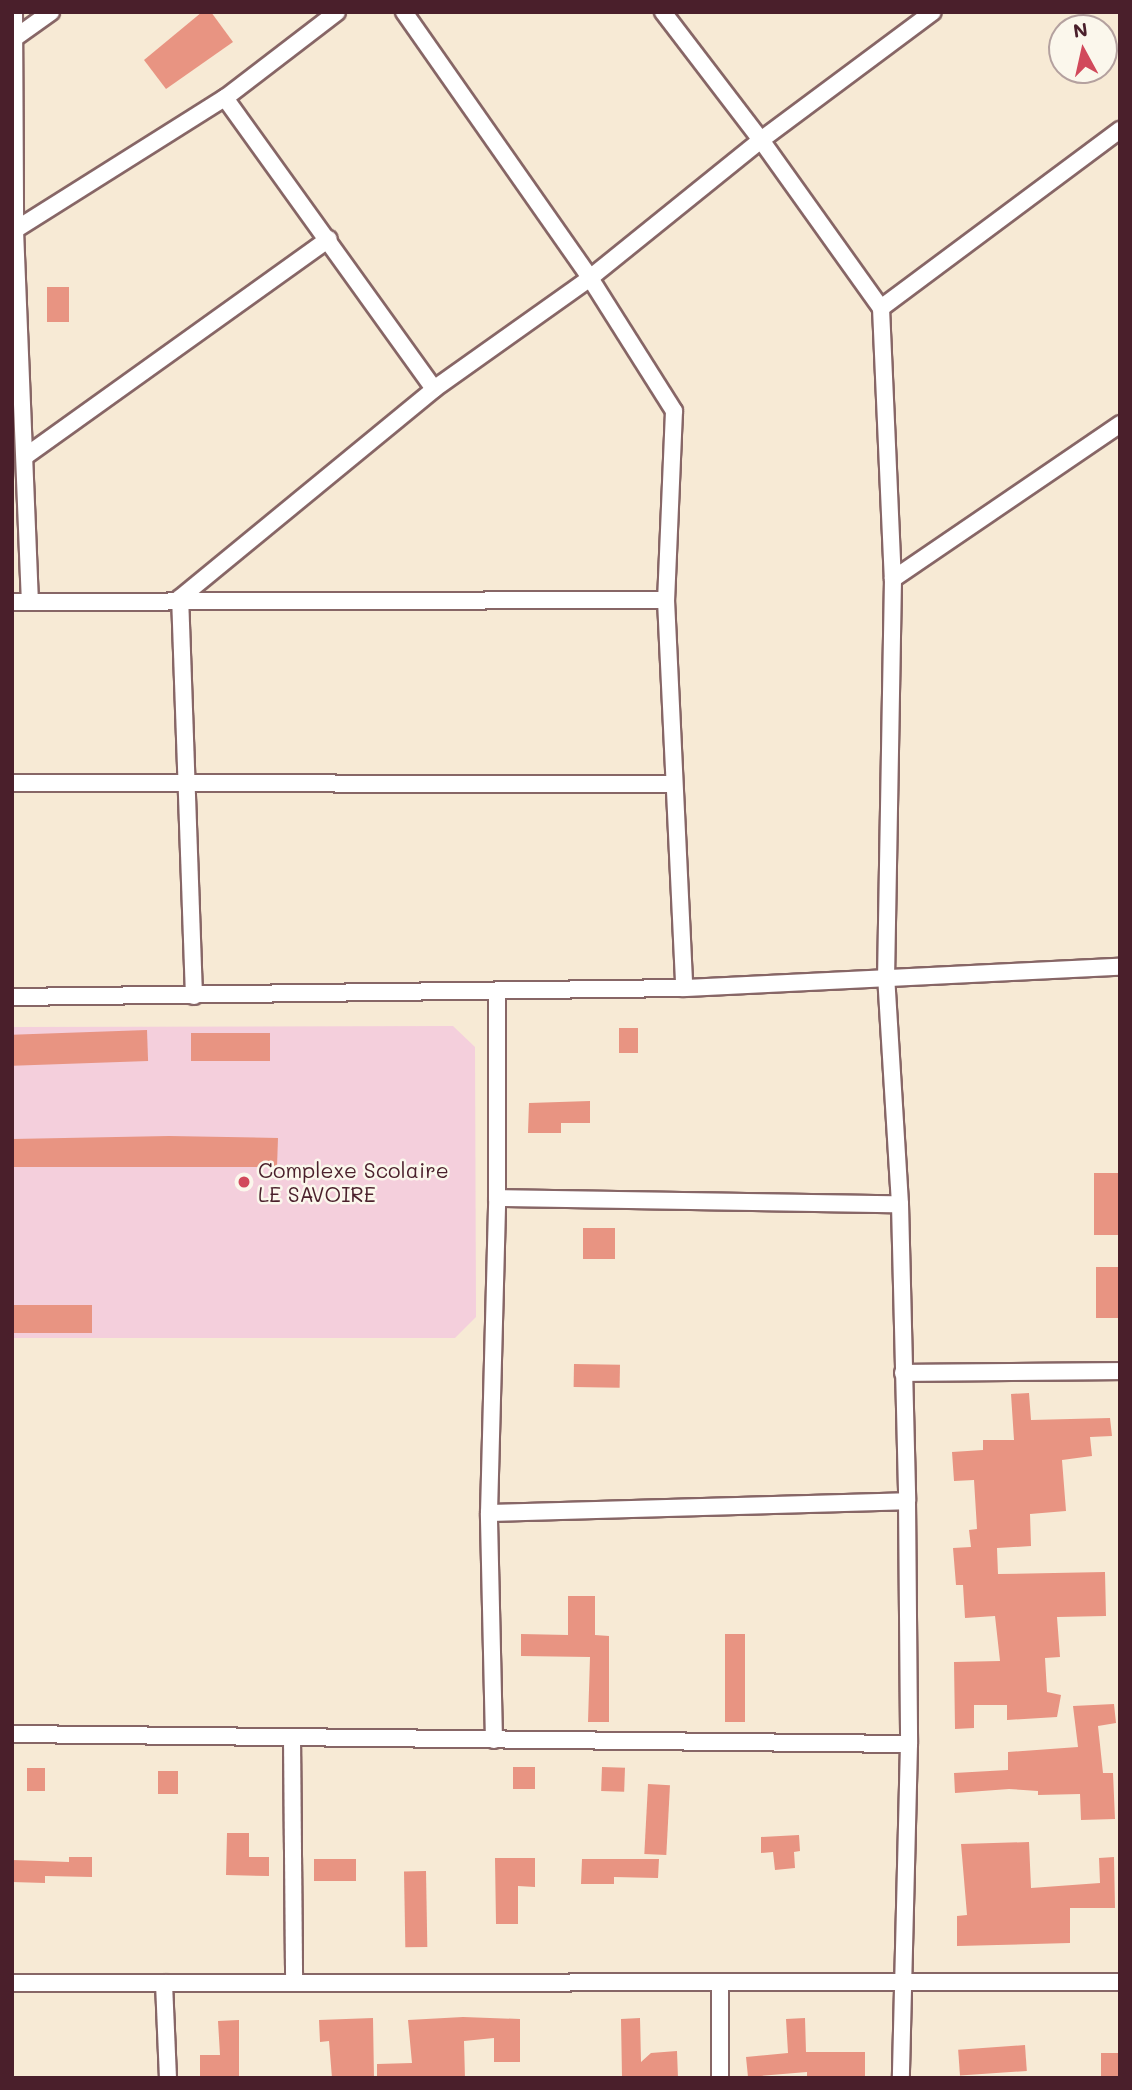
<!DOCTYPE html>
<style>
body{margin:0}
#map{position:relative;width:1132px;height:2090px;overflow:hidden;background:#f7ead5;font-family:Mali,sans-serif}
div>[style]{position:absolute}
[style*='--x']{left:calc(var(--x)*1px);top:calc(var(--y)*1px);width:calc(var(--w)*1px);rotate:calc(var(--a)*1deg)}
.built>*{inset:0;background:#f4cfdc}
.building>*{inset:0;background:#e89482;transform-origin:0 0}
.roads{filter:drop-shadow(2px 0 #876666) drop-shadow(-2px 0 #876666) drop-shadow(0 2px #876666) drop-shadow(0 -2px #876666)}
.street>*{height:16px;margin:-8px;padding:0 8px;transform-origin:8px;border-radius:8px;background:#fff}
.dots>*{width:19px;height:19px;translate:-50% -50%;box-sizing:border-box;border:4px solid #fbf7ec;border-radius:50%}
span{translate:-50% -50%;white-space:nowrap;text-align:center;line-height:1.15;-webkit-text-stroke:5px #fbf7ec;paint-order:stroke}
.poi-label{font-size:21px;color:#4a1f2b}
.left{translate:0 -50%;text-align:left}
.frame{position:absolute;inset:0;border:14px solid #4a1f2b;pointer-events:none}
.north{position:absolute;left:1048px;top:14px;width:70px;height:70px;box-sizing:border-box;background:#fbf7ec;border:2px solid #b4a19f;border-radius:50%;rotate:352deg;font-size:19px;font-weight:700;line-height:28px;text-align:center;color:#4a1f2b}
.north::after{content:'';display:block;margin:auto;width:24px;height:32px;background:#d1495b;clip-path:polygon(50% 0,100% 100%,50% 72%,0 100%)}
</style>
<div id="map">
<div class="built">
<div style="clip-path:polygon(453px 1026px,475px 1047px,476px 1317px,455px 1338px,12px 1338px,12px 1027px)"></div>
</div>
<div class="building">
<div style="clip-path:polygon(202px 12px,211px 12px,233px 42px,166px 89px,144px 60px)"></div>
<div style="left:47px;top:287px;width:22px;height:35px"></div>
<div style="left:619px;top:1028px;width:19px;height:25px"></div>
<div style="left:147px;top:1030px;width:31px;height:135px;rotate:88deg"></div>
<div style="left:270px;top:1033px;width:28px;height:79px;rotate:90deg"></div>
<div style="clip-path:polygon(590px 1101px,590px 1123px,561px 1123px,561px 1133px,528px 1133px,529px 1103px)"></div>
<div style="clip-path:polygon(169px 1136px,278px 1138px,277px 1167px,12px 1167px,12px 1139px)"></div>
<div style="left:1094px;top:1173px;width:26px;height:62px"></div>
<div style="left:583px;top:1228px;width:32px;height:31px"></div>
<div style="left:1096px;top:1267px;width:24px;height:51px"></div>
<div style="left:92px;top:1305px;width:28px;height:80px;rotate:90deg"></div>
<div style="left:574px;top:1364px;width:46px;height:23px;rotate:1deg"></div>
<div style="clip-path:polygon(1029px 1393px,1031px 1420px,1110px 1418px,1112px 1436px,1090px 1437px,1092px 1456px,1062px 1460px,1066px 1511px,1030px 1514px,1031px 1546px,997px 1548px,998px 1574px,1105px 1572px,1106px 1616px,1057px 1617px,1060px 1657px,1045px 1658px,1047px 1692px,1061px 1695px,1057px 1717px,1007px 1720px,1007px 1705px,974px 1705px,974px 1728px,955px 1729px,954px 1662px,1000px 1661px,995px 1616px,965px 1618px,963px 1585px,956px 1585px,953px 1548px,971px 1547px,969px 1530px,977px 1529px,974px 1480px,954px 1481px,952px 1452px,983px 1450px,983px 1440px,1014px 1440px,1011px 1394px)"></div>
<div style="clip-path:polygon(568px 1596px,595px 1596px,595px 1635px,609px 1636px,609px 1722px,588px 1722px,590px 1657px,521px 1656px,521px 1634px,568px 1635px)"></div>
<div style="left:725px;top:1634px;width:20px;height:88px"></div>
<div style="clip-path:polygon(1114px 1704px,1116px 1723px,1098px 1726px,1103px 1773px,1113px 1773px,1115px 1819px,1081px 1820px,1080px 1794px,1038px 1795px,1038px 1791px,1009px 1789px,955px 1793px,954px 1773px,1008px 1770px,1008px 1752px,1078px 1747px,1073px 1706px)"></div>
<div style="left:513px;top:1767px;width:22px;height:22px"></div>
<div style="left:602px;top:1767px;width:23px;height:24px;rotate:2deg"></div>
<div style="left:27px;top:1768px;width:18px;height:23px"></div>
<div style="left:158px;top:1771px;width:20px;height:23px"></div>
<div style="left:648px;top:1784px;width:22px;height:70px;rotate:3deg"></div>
<div style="clip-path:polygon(227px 1833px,249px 1833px,249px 1857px,269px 1857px,269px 1876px,226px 1875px)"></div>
<div style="clip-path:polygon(799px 1835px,800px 1851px,794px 1852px,795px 1868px,775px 1870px,773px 1852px,761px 1853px,761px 1837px)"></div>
<div style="clip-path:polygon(1029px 1842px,1031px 1888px,1100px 1883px,1099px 1858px,1114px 1857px,1115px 1908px,1070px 1908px,1070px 1943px,957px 1946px,957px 1916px,967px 1915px,961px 1844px)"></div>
<div style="clip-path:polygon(69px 1857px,92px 1857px,92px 1877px,45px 1876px,45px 1883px,12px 1882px,12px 1860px,69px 1862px)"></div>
<div style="clip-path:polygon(495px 1858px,535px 1858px,535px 1887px,518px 1886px,518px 1924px,496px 1924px)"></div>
<div style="left:314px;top:1859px;width:42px;height:22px"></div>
<div style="clip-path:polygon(582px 1859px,659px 1859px,658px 1878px,614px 1877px,614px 1884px,581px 1884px)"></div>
<div style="left:426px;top:1871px;width:76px;height:22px;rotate:89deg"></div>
<div style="clip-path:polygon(463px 2017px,520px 2019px,520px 2062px,494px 2062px,494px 2038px,464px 2041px,465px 2078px,377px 2078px,377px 2064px,412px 2063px,408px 2020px)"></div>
<div style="clip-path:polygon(373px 2018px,374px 2078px,332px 2078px,329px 2041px,320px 2042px,319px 2020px)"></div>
<div style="clip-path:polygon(640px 2018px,641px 2062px,651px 2053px,677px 2051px,678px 2078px,622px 2078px,621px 2019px)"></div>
<div style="clip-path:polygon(805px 2018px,806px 2052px,865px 2052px,865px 2076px,807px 2077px,807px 2072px,748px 2077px,746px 2057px,788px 2053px,786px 2019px)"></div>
<div style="clip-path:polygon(239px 2020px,239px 2078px,200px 2078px,200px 2055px,220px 2055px,218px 2021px)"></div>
<div style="left:1025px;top:2045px;width:26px;height:67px;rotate:86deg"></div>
<div style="left:1120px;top:2053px;width:25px;height:19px;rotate:90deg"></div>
</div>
<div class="roads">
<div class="street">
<div style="--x:14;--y:12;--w:218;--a:89.7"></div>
<div style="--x:15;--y:230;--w:372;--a:87.7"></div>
<div style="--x:404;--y:12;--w:325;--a:55"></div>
<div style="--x:590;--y:278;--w:157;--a:57.7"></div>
<div style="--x:674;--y:411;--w:189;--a:92.4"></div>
<div style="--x:666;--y:600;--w:388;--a:87.3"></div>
<div style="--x:663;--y:12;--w:161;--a:52.6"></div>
<div style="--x:761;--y:140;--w:206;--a:54.5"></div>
<div style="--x:881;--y:308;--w:271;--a:87.5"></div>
<div style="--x:893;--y:579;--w:396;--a:91"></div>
<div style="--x:886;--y:975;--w:229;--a:86.5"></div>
<div style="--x:900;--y:1204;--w:297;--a:88.6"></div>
<div style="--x:907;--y:1501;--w:243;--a:89.5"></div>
<div style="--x:909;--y:1744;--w:334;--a:91.4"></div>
<div style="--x:16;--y:37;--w:43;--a:-35.5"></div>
<div style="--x:225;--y:98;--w:358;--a:54.3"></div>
<div style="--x:15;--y:230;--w:248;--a:-32.2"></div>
<div style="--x:225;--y:98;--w:141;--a:-37.5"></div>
<div style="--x:881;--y:308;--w:298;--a:-36.7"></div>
<div style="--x:27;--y:455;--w:371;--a:-35.6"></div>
<div style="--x:893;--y:579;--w:275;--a:-34.3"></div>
<div style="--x:12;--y:602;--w:654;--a:-0.18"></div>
<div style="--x:12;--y:783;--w:660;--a:0.09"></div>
<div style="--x:194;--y:996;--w:398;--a:-92"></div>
<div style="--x:180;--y:598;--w:329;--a:-39.4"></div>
<div style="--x:434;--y:389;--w:191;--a:-35.4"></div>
<div style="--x:590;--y:278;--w:220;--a:-38.9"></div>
<div style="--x:761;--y:140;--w:214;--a:-36.7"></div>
<div style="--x:12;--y:997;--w:672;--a:-0.77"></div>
<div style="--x:684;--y:988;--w:437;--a:-2.8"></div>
<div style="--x:497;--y:1198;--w:403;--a:0.9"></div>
<div style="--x:903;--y:1373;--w:217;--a:-0.5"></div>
<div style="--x:489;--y:1513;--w:418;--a:-1.6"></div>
<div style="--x:12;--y:1734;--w:897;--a:0.64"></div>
<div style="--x:292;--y:1738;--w:245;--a:89.5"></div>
<div style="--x:494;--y:1740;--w:227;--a:-91.3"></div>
<div style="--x:489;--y:1513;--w:315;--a:-88.5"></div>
<div style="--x:497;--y:1198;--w:207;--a:-90"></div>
<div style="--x:12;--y:1983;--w:1108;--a:-0.05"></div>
<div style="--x:164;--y:1983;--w:95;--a:87.6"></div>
<div style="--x:720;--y:2078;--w:95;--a:-90"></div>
</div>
</div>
<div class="dots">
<div style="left:244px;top:1182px;background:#d1495b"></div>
</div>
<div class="poi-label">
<span class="left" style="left:258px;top:1182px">Complexe Scolaire<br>LE SAVOIRE</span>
</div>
<div class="frame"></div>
<div class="north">N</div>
</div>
